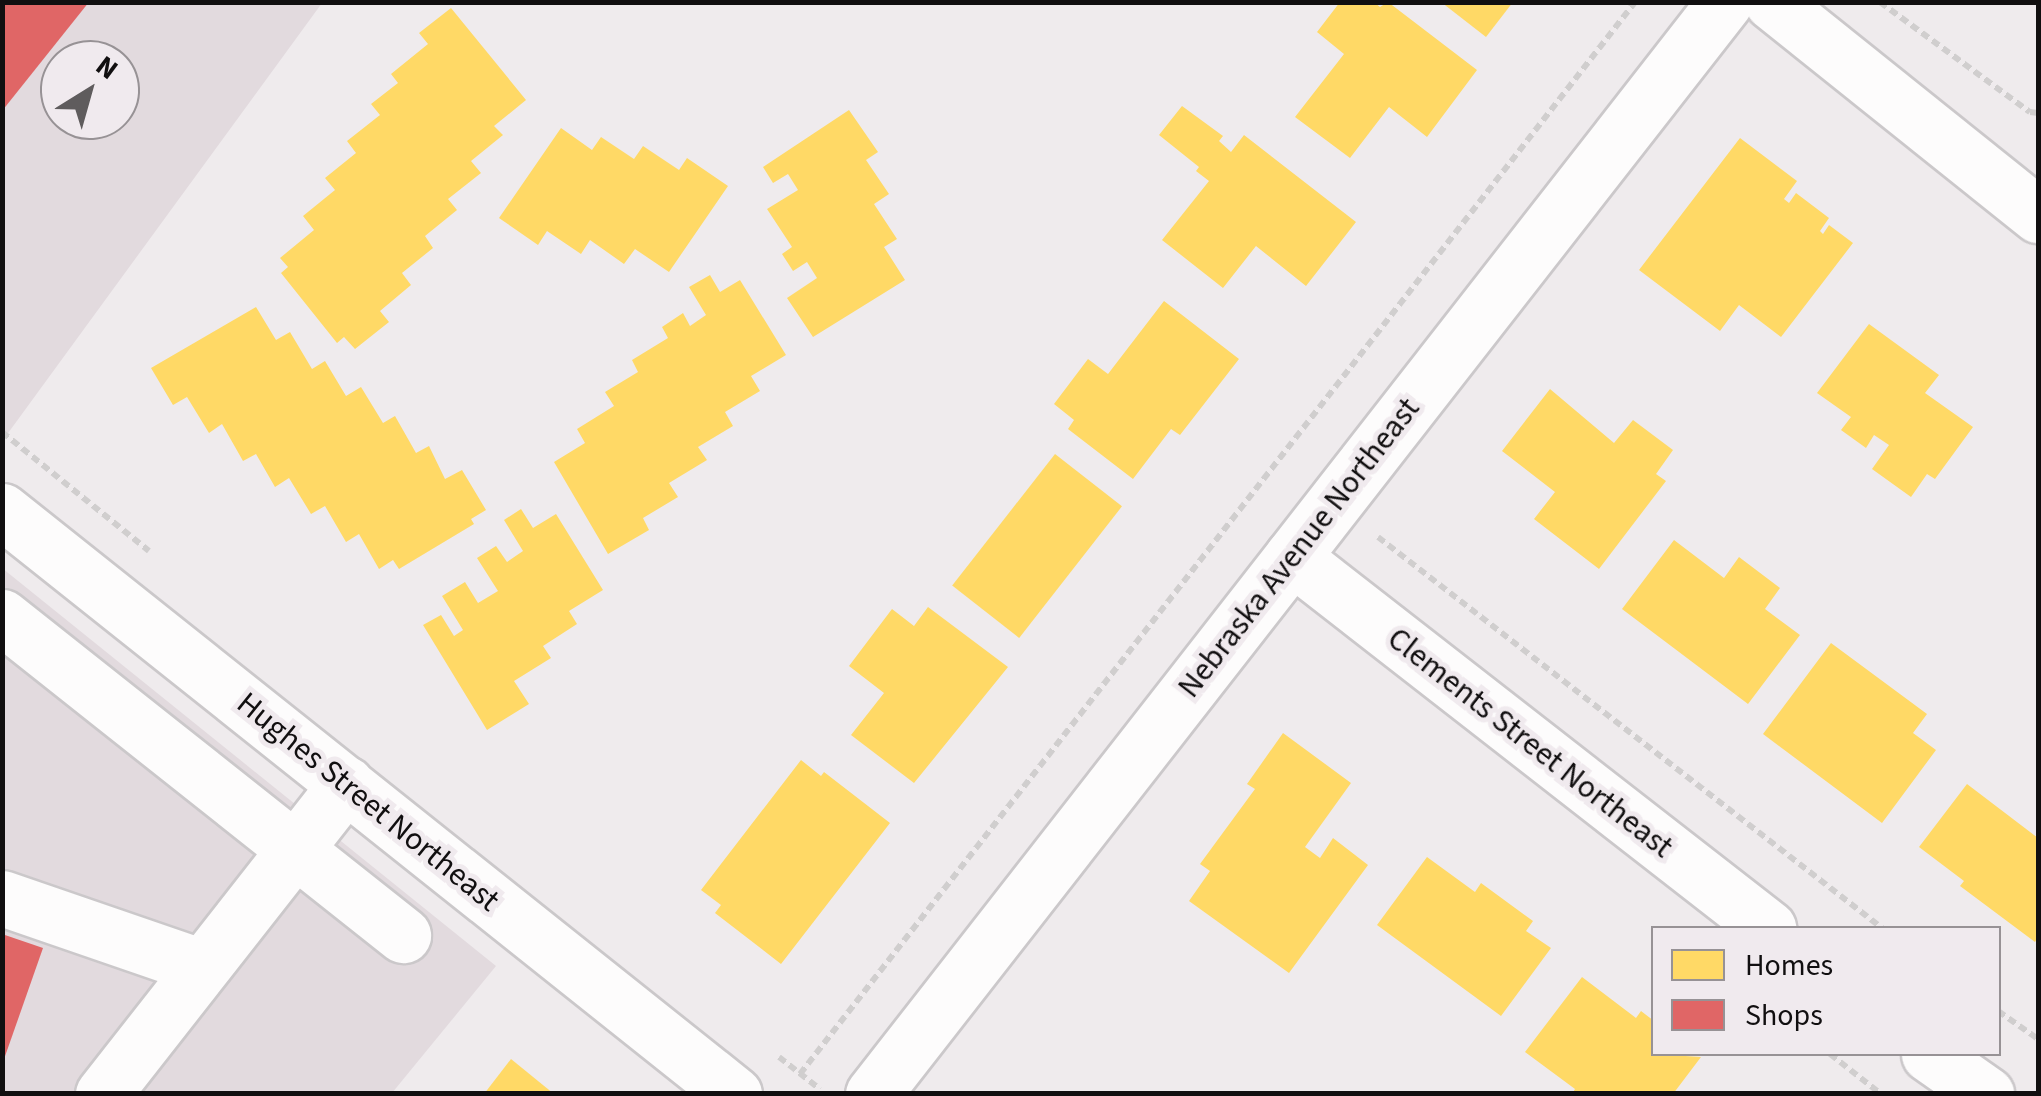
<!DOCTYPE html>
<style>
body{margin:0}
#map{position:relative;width:2041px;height:1096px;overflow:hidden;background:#efebed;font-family:"Source Sans 3",sans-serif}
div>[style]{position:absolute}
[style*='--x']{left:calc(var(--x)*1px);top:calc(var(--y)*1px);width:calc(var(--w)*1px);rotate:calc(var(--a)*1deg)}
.built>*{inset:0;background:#e2dade}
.homes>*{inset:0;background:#ffd966;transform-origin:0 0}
.shops>*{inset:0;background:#e06666}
.path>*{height:6px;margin-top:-3px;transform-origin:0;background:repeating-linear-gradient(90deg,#d0cece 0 8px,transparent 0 13px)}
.roads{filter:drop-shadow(2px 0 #cbc8ca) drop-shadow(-2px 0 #cbc8ca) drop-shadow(0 2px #cbc8ca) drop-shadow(0 -2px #cbc8ca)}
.minor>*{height:55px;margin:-27.5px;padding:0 27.5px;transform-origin:27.5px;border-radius:27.5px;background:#fdfcfc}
span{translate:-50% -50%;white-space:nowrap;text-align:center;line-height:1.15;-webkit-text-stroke:10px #f0eaee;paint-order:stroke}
.street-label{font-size:32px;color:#110f10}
.frame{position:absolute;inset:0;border:5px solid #110f10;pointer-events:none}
.legend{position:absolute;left:1651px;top:926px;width:350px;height:130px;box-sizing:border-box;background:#f0eaee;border:2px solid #979295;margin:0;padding:12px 18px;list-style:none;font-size:30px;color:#110f10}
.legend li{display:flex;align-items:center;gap:20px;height:50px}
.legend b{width:50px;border:2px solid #979295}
.north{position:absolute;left:40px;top:40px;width:100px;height:100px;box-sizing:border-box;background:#f0eaee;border:2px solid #979295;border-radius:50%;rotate:37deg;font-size:28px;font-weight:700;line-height:40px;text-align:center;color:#110f10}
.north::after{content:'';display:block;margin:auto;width:35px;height:45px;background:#5f5c5d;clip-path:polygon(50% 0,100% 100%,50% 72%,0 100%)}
</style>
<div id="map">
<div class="built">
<div style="clip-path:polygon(evenodd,3px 3px,322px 3px,3px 440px,3px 3px,60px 60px,120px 60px,120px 120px,60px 120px,60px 60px)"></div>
<div style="clip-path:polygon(2px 568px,496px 966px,392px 1093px,3px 1093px)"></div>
</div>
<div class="homes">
<div style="clip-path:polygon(1340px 2px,1374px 2px,1380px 7px,1388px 2px,1477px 70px,1427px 137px,1389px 107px,1350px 158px,1295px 117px,1344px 54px,1317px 32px)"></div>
<div style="clip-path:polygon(1441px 2px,1513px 2px,1486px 37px)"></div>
<div style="clip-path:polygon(451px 8px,526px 100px,494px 126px,503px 135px,471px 161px,481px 173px,448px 199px,457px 210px,425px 236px,433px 248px,402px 273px,411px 285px,380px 311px,389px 322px,355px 349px,344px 337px,337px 343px,281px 273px,288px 267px,280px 258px,314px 230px,303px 216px,335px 190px,325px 178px,356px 153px,347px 141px,380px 115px,371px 104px,398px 83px,391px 74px,428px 44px,419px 33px)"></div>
<div style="clip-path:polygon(1182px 106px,1223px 136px,1219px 141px,1231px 152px,1244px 135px,1356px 222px,1306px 286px,1256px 246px,1223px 288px,1162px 240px,1209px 181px,1196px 171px,1199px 167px,1159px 135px)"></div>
<div style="clip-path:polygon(849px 110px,878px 152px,866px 160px,889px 194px,874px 204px,897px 239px,884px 247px,905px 280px,813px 337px,787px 298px,817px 278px,807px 262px,793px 271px,782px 254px,792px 247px,767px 209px,798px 190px,788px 174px,773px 183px,763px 167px)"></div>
<div style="clip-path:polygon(561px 128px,592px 150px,601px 137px,634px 159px,643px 146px,679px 170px,687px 158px,728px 186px,669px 272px,635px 249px,624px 264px,590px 240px,581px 254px,547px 231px,538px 245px,499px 218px)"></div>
<div style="clip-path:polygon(1740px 138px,1797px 181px,1784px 199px,1789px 203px,1796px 193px,1829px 218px,1820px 231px,1823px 234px,1829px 225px,1853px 243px,1781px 337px,1739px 305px,1720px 331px,1639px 270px)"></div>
<div style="clip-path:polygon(710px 275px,720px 292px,740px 280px,786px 355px,751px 376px,760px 391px,725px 412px,733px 426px,698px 447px,707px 460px,669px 483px,678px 497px,643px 518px,649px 530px,608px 554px,554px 462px,585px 443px,577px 429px,614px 406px,605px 392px,638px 372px,632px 360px,668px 338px,662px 327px,683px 313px,690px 326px,706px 315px,689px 287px)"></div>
<div style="clip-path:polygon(1164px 301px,1239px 359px,1180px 435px,1171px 429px,1133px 479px,1068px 429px,1074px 420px,1054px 404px,1088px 359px,1108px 374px)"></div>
<div style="clip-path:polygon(256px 307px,276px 340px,290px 332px,312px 369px,325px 361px,346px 396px,361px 387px,383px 423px,395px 416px,416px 453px,429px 446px,445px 479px,462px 470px,486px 510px,471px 519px,474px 524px,399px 569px,393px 560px,379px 569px,359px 534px,346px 542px,325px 506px,311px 514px,289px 478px,275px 487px,256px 454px,243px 461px,222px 424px,209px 433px,187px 397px,173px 405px,151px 368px)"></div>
<div style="clip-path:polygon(1869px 324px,1939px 375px,1925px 393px,1973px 427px,1935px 479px,1927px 474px,1911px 497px,1872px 469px,1889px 445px,1874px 435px,1866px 448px,1841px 430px,1851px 417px,1817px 393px)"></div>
<div style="clip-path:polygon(1550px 389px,1614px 443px,1633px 420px,1673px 450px,1656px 474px,1666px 481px,1599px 569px,1534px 519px,1555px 492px,1502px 451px)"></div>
<div style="left:1055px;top:454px;width:85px;height:167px;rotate:38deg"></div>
<div style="clip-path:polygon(521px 509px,533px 528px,556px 514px,603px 590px,569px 611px,577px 624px,543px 646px,551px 658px,514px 681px,529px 704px,487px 730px,423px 625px,441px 615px,454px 636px,463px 630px,442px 596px,465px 582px,478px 603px,498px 591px,477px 558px,496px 546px,507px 562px,523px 551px,504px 520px)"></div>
<div style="clip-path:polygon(1674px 540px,1724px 578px,1739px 557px,1780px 588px,1765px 609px,1800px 635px,1748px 704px,1622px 609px)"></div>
<div style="clip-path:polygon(928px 607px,1008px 667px,914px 783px,851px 735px,884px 693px,849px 666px,892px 609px,914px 626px)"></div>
<div style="clip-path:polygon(1831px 643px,1927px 714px,1913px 733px,1936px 750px,1882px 823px,1763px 734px)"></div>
<div style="clip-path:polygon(1283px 733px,1351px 783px,1305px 847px,1320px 858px,1333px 838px,1368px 865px,1289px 973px,1189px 901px,1210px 871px,1200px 864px,1255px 789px,1247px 784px)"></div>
<div style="clip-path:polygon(801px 760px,821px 776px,824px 772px,890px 823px,781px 964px,715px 913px,721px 905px,701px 890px)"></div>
<div style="clip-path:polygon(1967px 784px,2038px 838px,2038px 937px,2035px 942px,1960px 886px,1964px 881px,1919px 847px)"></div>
<div style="clip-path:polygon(1427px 857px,1475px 892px,1481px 883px,1533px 921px,1526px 931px,1551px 948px,1501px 1016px,1377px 925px)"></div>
<div style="clip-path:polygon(1582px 977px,1636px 1018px,1641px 1011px,1654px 1021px,1654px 1054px,1701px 1057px,1673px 1094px,1572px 1094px,1575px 1089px,1525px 1052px)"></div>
<div style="clip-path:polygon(511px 1059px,554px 1094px,484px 1094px)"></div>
</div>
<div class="shops">
<div style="clip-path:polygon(2px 2px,89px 2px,2px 111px)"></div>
<div style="clip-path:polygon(2px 934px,43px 948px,3px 1062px,2px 1062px)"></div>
</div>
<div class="path">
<div style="--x:1880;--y:2;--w:186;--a:36.3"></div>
<div style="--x:2030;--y:112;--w:8;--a:7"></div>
<div style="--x:2;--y:432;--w:189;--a:39"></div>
<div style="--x:1378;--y:537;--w:638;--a:37.8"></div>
<div style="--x:1998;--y:1011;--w:49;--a:35"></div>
<div style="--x:1830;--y:1054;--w:65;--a:38.1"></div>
<div style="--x:779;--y:1057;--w:52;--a:38"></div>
<div style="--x:800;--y:1074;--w:1359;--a:-52.08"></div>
</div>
<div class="roads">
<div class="minor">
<div style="--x:1772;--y:2;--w:341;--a:38.7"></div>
<div style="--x:2;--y:511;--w:936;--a:38.54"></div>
<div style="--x:1292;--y:557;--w:604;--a:37.93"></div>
<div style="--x:2;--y:617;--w:512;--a:38.42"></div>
<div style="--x:2;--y:898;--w:209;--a:19"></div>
<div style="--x:1929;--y:1054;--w:70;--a:35.1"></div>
<div style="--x:103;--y:1094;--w:394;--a:-51.9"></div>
<div style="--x:873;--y:1094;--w:1385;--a:-52.04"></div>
</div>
</div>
<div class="street-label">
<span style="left:1299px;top:548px;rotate:-52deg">Nebraska Avenue Northeast</span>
<span style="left:1530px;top:743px;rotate:38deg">Clements Street Northeast</span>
<span style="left:368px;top:802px;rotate:39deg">Hughes Street Northeast</span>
</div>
<div class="frame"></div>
<ul class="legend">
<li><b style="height:28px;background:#ffd966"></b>Homes</li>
<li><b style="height:28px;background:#e06666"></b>Shops</li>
</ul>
<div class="north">N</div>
</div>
